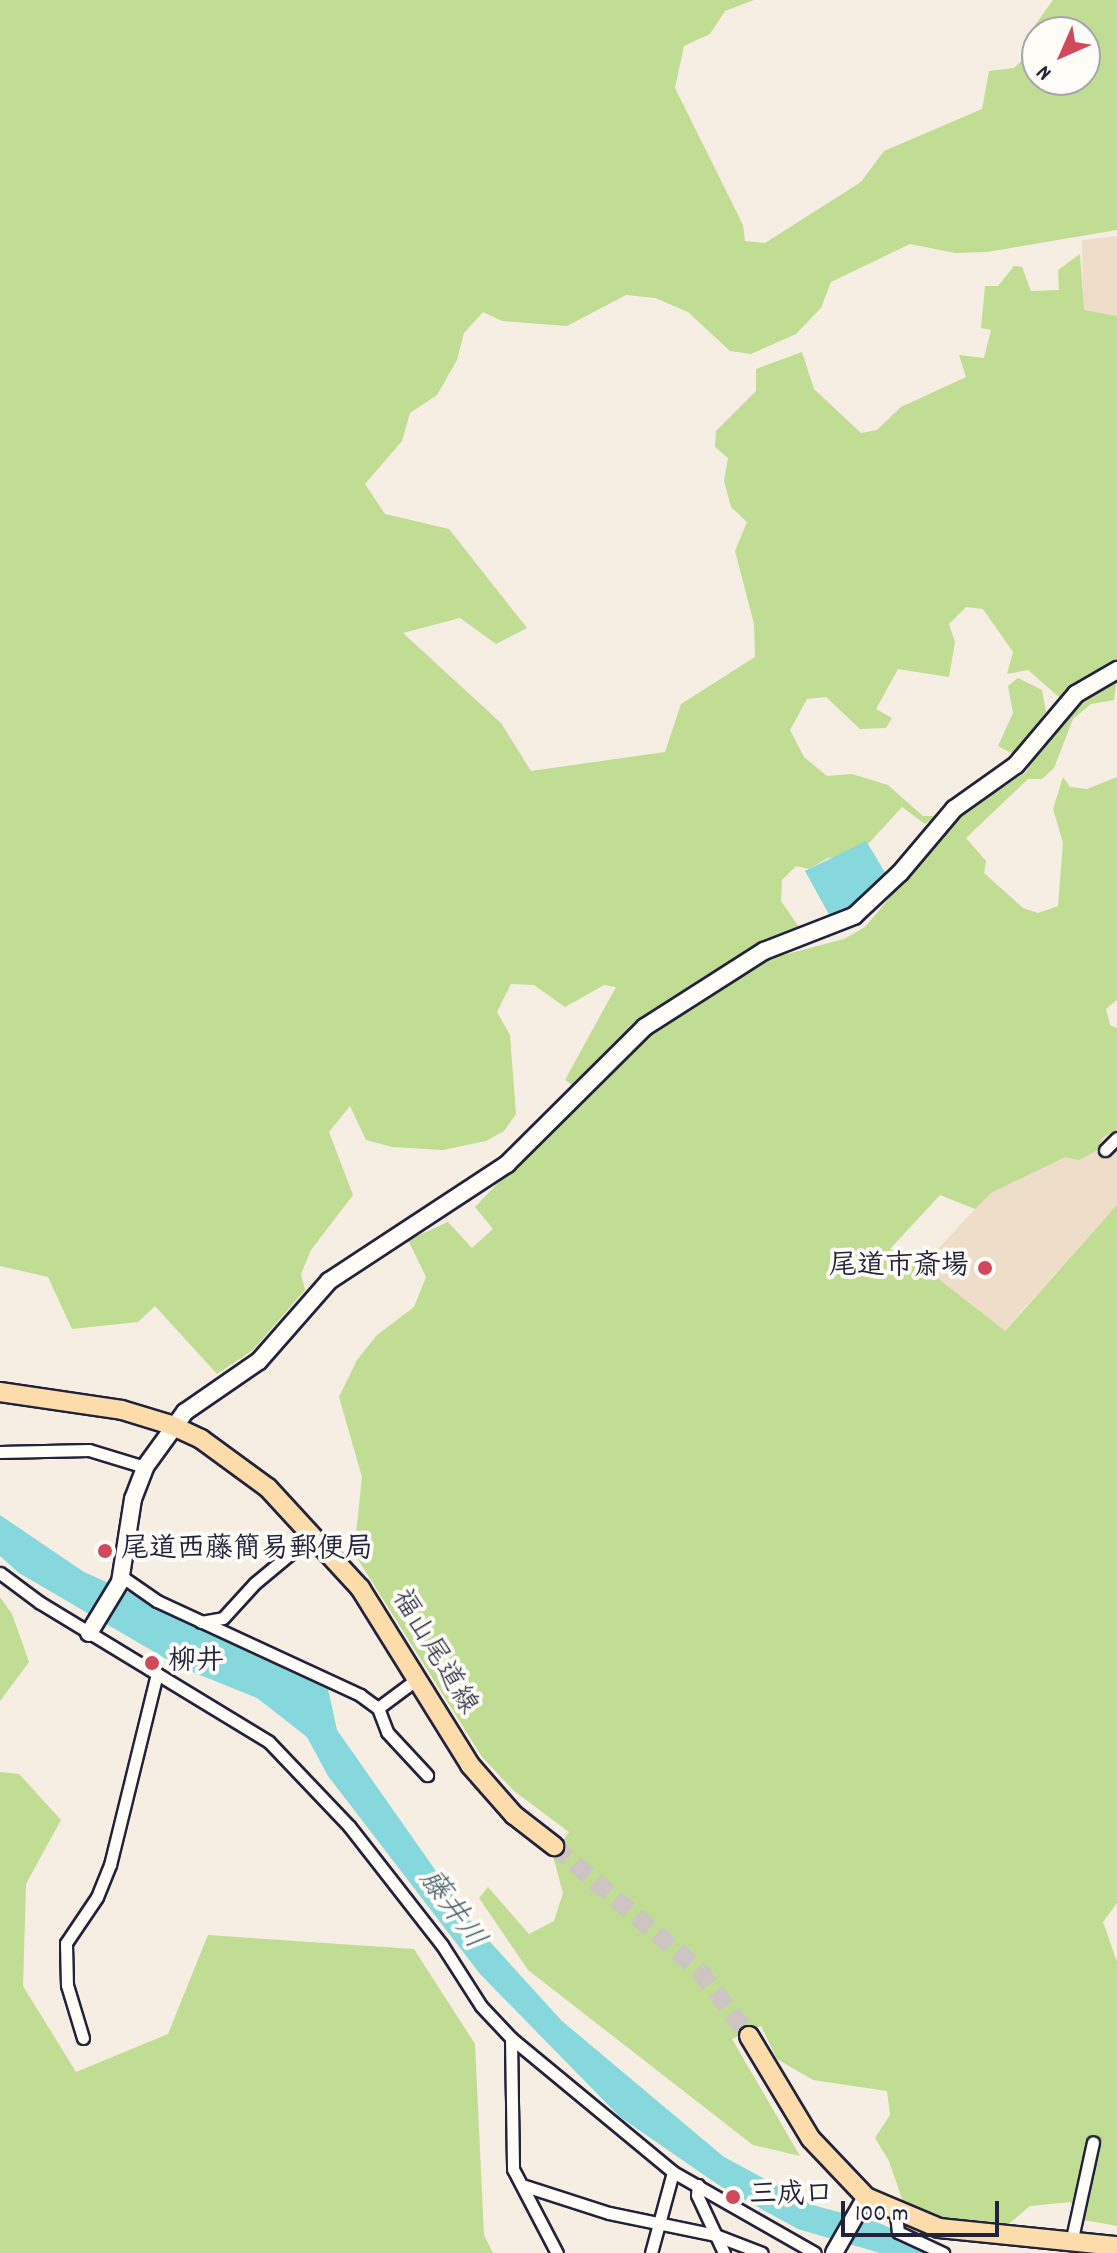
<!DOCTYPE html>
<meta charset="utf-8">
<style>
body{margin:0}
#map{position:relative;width:1117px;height:2253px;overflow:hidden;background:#f6eee2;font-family:Dekko,"Klee One",sans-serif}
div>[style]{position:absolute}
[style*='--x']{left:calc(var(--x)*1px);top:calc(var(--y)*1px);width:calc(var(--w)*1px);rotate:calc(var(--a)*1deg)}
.built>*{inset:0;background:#eeddc8}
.green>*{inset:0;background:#c1dc93}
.water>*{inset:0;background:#86d8dc}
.primary-tunnel>*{height:18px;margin-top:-9px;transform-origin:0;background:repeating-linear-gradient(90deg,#ccc5c1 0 18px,transparent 0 27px)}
.roads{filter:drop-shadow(2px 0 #22223b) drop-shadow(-2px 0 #22223b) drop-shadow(0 2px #22223b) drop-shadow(0 -2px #22223b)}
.street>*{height:11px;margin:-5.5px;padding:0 5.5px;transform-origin:5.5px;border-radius:5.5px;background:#fdfcf7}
.secondary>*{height:16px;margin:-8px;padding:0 8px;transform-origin:8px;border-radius:8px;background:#fdfcf7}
.primary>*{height:18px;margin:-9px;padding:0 9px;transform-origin:9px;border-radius:9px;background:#fddcac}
.dots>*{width:22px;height:22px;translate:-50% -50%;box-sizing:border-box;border:4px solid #fdfcf7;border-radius:50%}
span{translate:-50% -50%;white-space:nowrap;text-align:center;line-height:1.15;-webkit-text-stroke:8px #fdfcf7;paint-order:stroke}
.poi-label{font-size:28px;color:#22223b;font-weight:700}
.right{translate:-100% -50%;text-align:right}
.left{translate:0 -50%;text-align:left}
.street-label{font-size:28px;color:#22223b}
.water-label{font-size:30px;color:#40596b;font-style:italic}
.north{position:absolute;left:1021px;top:16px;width:80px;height:80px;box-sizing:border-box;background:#fdfcf7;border:2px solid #a5a5ac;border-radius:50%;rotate:225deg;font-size:22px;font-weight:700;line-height:32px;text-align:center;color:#22223b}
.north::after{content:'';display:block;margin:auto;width:28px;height:36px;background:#d1495b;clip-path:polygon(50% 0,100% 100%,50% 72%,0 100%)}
.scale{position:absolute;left:841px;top:2201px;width:158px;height:36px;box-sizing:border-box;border:4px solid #22223b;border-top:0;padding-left:10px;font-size:24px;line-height:28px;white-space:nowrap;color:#22223b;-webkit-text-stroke:6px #fdfcf7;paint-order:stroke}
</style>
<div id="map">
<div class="built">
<div style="clip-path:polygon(1117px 236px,1117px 316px,1083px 310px,1082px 240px)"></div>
<div style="clip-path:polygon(1117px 1129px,1117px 1205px,1004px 1331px,922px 1266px,990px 1193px)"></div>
</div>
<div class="green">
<div style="clip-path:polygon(evenodd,0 0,754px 0,725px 11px,710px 34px,684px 46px,675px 88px,743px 225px,745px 241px,765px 243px,861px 182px,884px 151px,982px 109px,989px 71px,1014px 68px,1026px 56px,1033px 28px,1053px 0,1117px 0,1117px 230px,987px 252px,955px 253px,910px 244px,831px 282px,821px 308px,796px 334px,751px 354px,730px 351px,688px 312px,655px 298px,626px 295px,567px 326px,502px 321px,483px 312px,464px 333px,457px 360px,437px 395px,410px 413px,402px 441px,365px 484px,385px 514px,449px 529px,527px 628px,496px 644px,460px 618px,403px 633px,501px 723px,531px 771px,665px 752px,681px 704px,755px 657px,754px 624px,735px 551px,747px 522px,731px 507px,724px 481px,728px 458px,715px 447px,716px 431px,756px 391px,756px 369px,802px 352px,814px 389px,861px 433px,877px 430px,901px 407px,966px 377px,959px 355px,984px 358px,991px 330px,981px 328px,985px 286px,998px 286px,1014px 266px,1022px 267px,1031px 291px,1059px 290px,1058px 270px,1080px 254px,1084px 310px,1117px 316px,1117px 660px,1059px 697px,1028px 670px,1007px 674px,1013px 652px,983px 609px,966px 607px,949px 624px,955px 642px,949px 677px,898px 669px,876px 709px,892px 718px,886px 728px,860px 729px,826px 697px,807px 699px,790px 730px,804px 757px,827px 776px,852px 774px,888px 785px,923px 816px,936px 816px,925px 824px,902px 807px,859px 854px,828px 858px,809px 869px,796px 866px,782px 880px,781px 901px,799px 927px,745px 953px,640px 1022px,574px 1086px,565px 1080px,616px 987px,604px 985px,565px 1007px,534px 985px,511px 984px,497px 1012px,510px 1035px,516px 1114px,504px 1131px,486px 1141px,443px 1150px,392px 1147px,366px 1140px,350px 1106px,329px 1132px,353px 1195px,311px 1250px,301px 1274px,305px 1290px,253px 1350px,217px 1374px,155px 1306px,138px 1322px,72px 1329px,48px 1277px,0 1266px,0 0,1037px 32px,1085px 32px,1085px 80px,1037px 80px,1037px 32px)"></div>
<div style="clip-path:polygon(1018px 678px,1042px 690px,1046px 712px,1013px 754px,998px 746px,1013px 713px,1008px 686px)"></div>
<div style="clip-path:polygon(1117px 678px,1114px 700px,1091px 704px,1073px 719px,1054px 768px,1042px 779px,1028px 779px,966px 838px,986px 861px,984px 873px,1023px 908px,1038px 913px,1058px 906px,1063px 843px,1053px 809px,1063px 777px,1070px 787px,1087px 789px,1117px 777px,1117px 1000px,1106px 1009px,1110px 1025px,1117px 1028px,1117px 1129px,1103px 1137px,1096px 1151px,1079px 1160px,1065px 1157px,991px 1193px,975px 1209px,940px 1195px,890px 1249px,922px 1266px,1005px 1331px,1117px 1205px,1117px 1903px,1103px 1922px,1117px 1962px,1117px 2226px,1084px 2220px,1070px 2202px,1030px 2206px,998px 2233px,911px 2225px,889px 2161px,875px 2138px,890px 2115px,887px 2091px,813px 2080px,777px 2059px,761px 2026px,732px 2039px,800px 2156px,753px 2145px,528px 1970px,479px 1898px,488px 1887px,529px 1934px,554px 1921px,563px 1893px,553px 1856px,569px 1832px,514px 1791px,482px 1757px,354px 1553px,362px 1477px,339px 1397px,357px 1360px,377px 1335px,414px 1307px,426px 1277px,408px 1240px,448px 1222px,472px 1248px,493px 1229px,475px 1207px,627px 1049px,772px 958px,844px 939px,865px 927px,956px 819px,1026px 772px,1061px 712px)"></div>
<div style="clip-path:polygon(0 1597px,12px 1614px,29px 1662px,0 1701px)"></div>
<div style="clip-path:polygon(0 1772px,19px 1774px,61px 1820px,26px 1884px,23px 1986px,76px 2072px,168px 2034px,208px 1935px,414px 1949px,475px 2044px,484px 2235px,493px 2253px,0 2253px)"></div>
</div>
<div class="water">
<div style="clip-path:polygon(866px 841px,888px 877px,832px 920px,805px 871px)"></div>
<div style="clip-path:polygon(0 1515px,84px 1572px,326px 1680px,337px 1730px,471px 1921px,562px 2021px,724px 2157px,813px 2205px,879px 2223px,947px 2253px,880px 2253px,798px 2229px,720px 2186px,620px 2117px,480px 1974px,328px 1776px,307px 1737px,257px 1698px,180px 1667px,19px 1573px,0 1556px)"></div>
</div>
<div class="primary-tunnel">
<div style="--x:554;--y:1846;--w:191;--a:40.5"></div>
<div style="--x:699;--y:1970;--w:83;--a:52.9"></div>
</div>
<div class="roads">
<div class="street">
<div style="--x:1105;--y:1150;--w:17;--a:-45"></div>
<div style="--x:0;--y:1452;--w:89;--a:-1.3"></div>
<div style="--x:89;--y:1450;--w:59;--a:16.9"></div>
<div style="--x:0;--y:1573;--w:49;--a:36.6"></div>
<div style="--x:39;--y:1602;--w:269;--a:31.3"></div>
<div style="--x:269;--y:1742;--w:116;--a:46.4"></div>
<div style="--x:349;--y:1826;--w:151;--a:52"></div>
<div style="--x:442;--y:1945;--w:72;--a:57.4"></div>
<div style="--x:481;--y:2006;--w:44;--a:46.8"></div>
<div style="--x:511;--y:2038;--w:210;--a:39.6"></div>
<div style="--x:673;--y:2172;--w:163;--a:29.7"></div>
<div style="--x:121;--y:1576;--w:44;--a:34.8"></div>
<div style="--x:157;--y:1601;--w:224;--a:24.8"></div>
<div style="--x:360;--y:1695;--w:22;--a:36"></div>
<div style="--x:378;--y:1708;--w:26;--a:69"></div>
<div style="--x:387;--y:1732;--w:59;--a:47.1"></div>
<div style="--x:201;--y:1622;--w:22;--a:-10"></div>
<div style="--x:223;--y:1618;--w:47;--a:-47.6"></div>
<div style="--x:255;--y:1583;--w:77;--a:-39.7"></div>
<div style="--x:378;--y:1708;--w:49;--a:-36.6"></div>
<div style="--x:83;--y:2038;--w:55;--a:-106.8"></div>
<div style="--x:67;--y:1985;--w:42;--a:-91.4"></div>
<div style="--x:66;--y:1943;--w:55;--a:-56"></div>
<div style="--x:97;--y:1897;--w:35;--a:-68"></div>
<div style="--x:110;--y:1865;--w:197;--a:-76.2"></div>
<div style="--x:511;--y:2038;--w:131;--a:89.1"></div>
<div style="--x:513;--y:2169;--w:95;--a:62.4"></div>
<div style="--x:698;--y:2185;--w:10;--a:96"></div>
<div style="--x:697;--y:2195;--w:64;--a:65"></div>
<div style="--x:525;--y:2186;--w:88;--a:17.8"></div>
<div style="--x:609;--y:2213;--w:108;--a:11.7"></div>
<div style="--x:715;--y:2235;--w:50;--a:21"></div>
<div style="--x:896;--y:2214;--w:18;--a:84"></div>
<div style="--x:898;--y:2232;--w:50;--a:25"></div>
<div style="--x:1071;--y:2243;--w:103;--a:-77.7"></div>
<div style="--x:651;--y:2253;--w:84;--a:-74.8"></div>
</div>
<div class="secondary">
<div style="--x:89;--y:1633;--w:60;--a:-58.7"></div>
<div style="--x:120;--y:1582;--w:84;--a:-81.1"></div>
<div style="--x:133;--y:1499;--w:34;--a:-69"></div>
<div style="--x:145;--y:1467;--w:68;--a:-54"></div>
<div style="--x:185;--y:1412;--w:90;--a:-34.6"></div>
<div style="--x:259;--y:1361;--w:106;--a:-48.8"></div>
<div style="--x:329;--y:1281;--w:213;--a:-33.3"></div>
<div style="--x:507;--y:1164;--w:194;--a:-44.8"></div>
<div style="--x:645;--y:1027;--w:141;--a:-32.6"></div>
<div style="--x:764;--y:951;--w:97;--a:-21.3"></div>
<div style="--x:854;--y:916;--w:63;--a:-43.1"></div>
<div style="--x:900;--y:873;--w:84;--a:-49.8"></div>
<div style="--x:954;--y:809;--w:76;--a:-35.4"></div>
<div style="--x:1016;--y:765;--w:93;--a:-49.8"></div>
<div style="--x:1076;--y:694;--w:48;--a:-30.3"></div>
<div style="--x:834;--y:2253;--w:64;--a:-60.3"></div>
</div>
<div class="primary">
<div style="--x:0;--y:1392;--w:123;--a:8.4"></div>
<div style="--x:122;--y:1410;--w:51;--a:17"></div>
<div style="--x:171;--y:1425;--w:33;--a:25"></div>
<div style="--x:201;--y:1439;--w:83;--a:36.2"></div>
<div style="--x:268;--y:1488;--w:136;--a:47.4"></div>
<div style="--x:360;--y:1588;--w:208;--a:58.1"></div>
<div style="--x:470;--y:1765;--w:67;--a:48.7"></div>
<div style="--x:514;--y:1815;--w:51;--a:37.8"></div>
<div style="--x:749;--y:2036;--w:120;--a:59"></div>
<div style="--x:811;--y:2139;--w:80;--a:46.5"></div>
<div style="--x:866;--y:2197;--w:79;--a:23"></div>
<div style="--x:939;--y:2228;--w:179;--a:5.8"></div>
</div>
</div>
<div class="dots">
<div style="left:985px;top:1268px;background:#d1495b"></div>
<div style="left:105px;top:1551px;background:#d1495b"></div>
<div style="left:152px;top:1663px;background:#d1495b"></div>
<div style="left:733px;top:2197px;background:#d1495b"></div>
</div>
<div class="poi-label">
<span class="right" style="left:969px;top:1268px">尾道市斎場</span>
<span class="left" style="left:121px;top:1551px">尾道西藤簡易郵便局</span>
<span class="left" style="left:168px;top:1663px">柳井</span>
<span class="left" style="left:749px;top:2197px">三成口</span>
</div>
<div class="street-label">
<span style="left:433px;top:1653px;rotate:59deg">福山尾道線</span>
</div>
<div class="water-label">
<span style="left:450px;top:1911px;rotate:54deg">藤井川</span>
</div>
<div class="north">N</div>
<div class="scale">100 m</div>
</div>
